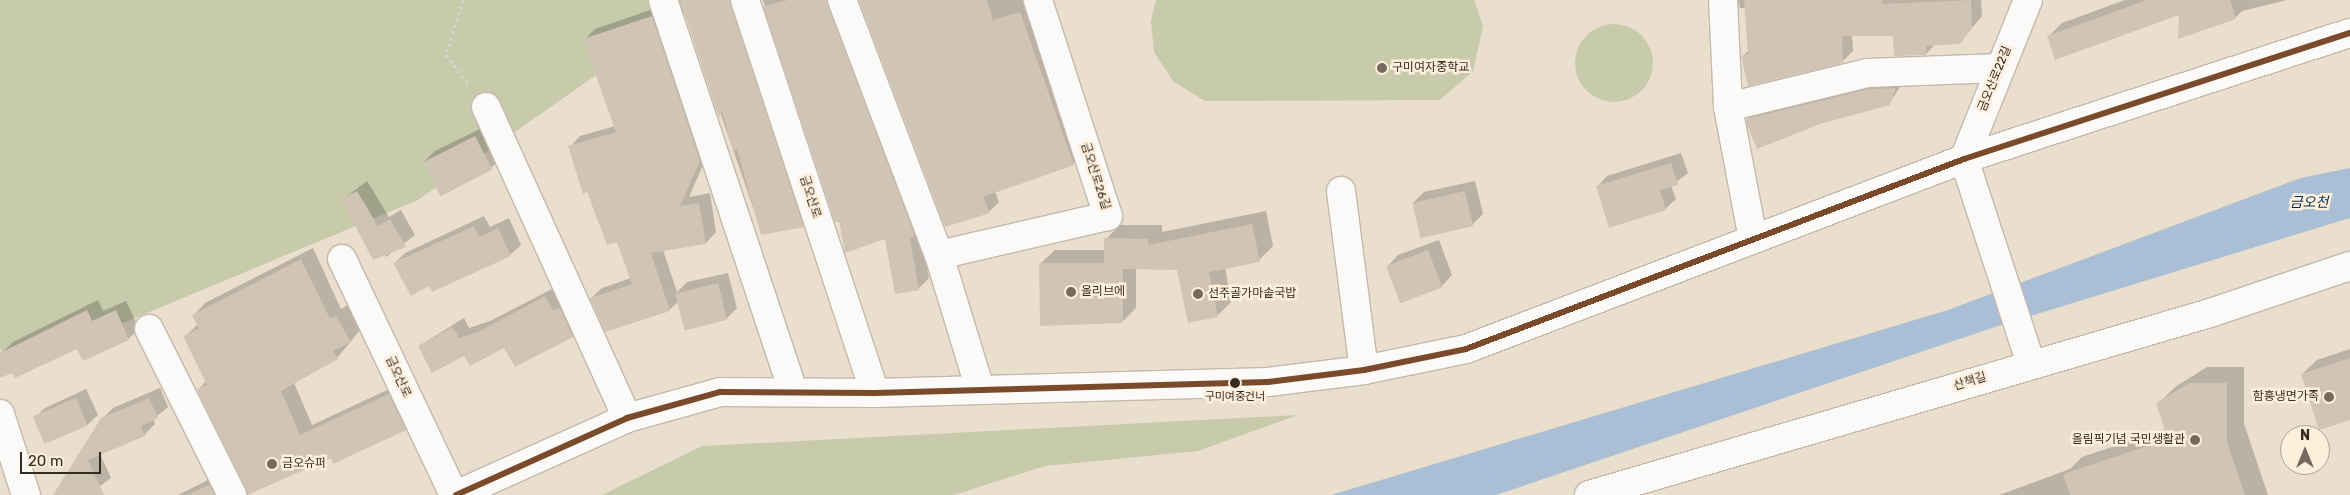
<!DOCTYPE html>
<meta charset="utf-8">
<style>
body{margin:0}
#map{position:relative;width:2350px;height:495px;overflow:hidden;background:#eadecd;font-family:Rubik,"Noto Sans KR",sans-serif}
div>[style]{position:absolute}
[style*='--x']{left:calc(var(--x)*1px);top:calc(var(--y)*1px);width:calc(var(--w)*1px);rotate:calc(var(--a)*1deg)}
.green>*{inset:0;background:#c7caab}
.round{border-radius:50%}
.water>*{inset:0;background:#aabed5}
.shadow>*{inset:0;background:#0003}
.building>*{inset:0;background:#d0c5b4;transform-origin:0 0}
.path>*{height:3px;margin-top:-1.5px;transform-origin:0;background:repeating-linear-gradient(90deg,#d7d3ce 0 2.5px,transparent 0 6.5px)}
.roads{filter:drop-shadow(1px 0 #c2b9ab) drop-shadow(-1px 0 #c2b9ab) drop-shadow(0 1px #c2b9ab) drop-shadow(0 -1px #c2b9ab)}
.minor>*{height:28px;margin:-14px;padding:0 14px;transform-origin:14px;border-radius:14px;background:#fcfaf8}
.bus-1>*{height:6px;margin:-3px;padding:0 3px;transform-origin:3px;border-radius:3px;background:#7a4b2a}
.dots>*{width:14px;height:14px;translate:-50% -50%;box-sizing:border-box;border:2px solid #fdefdc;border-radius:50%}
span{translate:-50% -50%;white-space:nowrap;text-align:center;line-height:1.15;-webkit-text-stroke:5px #fdefdc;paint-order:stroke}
.bus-label{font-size:11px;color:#352c20}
.poi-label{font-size:12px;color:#352c20}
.left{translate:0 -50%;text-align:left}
.right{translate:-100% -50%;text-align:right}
.street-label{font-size:12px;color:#352c20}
.water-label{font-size:14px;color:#092c52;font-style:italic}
.north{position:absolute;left:2280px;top:425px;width:50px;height:50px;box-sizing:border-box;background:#fdefdc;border:1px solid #ada191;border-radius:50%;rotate:0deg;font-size:14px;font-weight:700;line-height:20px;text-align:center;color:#352c20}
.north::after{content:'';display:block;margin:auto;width:18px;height:22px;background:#746a5d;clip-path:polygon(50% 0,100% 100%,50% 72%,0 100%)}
.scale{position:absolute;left:20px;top:452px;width:81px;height:22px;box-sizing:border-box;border:2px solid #352c20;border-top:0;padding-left:6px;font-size:15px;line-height:18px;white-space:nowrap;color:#352c20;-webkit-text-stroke:4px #fdefdc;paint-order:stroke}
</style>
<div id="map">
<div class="green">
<div style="clip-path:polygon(0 0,703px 0,418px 200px,15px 368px,0 349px)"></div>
<div style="clip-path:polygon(1156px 0,1474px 0,1483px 26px,1473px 71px,1440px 100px,1205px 101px,1173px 81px,1154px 52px,1151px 21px)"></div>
<div class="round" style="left:1575px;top:24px;width:78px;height:78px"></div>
<div style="clip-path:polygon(1298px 415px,1198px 451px,1045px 466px,954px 495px,602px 495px,702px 446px)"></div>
</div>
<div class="water">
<div style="clip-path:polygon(2350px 168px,2350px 218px,2001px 325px,1496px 495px,1331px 495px,1948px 310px,2301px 178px)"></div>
</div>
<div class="shadow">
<div style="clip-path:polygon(681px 0,742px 0,814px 216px,803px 226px,762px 233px)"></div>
<div style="clip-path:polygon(763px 0,839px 0,920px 229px,929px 278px,919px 288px,896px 293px,886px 238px,836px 221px)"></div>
<div style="clip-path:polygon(860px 0,1027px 0,1084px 153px,1073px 164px,995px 191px,999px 202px,989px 212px)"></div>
<div style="clip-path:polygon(1738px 0,1981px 0,1982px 16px,1959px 43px,1935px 44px,1926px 54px,1894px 35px,1852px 35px,1853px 51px,1842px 62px,1743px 56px,1749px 50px,1746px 8px,1740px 8px)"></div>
<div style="clip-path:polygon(2125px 0,2287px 0,2242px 11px,2235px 18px,2181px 13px,2048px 37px,2062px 23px)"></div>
<div style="clip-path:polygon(662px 6px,710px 149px,689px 197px,710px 193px,716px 232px,706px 243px,663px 250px,677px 292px,687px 282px,728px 273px,737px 308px,727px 318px,686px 327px,679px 301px,669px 310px,591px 298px,602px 288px,631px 278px,618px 240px,570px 147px,580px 136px,615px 126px,584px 40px,595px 29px)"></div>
<div style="clip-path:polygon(1906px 78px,1889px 104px,1820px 123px,1748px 119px,1758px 109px)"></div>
<div style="clip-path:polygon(486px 126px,501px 158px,491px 168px,424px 162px,435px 151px)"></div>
<div style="clip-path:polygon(1681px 153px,1688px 173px,1671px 186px,1676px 199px,1665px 209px,1597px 187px,1607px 176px)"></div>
<div style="clip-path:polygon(367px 181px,389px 217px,401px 210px,415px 235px,386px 257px,343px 199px)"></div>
<div style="clip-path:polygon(1475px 181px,1483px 214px,1472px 225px,1413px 203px,1424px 192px)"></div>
<div style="clip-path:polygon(1266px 211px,1273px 246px,1259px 260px,1225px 267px,1231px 302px,1217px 316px,1178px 268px,1136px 268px,1136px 308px,1122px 322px,1040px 264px,1055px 250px,1105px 250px,1106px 239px,1120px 225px,1162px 225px,1162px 232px)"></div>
<div style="clip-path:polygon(484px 216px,490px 227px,509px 218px,521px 245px,510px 255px,430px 285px,394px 264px,405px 253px)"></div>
<div style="clip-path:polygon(1439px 240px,1452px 275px,1442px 286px,1388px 266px,1398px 255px)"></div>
<div style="clip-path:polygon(313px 248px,341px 309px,348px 305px,361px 329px,337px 358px,294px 383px,312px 425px,400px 384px,416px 417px,405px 429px,331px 456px,198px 390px,206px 381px,185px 337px,198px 324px,194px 315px,205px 303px)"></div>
<div style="clip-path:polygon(556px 287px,583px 325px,572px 336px,465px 354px,419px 346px,464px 318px,469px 328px,490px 321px)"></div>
<div style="clip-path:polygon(98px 300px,103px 311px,126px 301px,139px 329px,128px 339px,2px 353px,13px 342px)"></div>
<div style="clip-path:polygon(2350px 349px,2350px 418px,2302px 374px,2317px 360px)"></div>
<div style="clip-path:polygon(2207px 367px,2244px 367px,2244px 424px,2268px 495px,1999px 495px,2070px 469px,2082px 457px,2166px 429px,2158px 404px,2175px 387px)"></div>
<div style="clip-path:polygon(160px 388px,168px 407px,153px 419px,155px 424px,144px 435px,100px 454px,111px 478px,88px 495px,58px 495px,102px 419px,113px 408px)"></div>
<div style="clip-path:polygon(86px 389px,98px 415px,87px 425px,34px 418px,45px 408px)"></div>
<div style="clip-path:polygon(222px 473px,233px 495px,178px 495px)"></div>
</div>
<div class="building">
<div style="clip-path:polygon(680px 0,730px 0,804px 227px,761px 235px,737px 149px,733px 150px,722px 111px,719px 118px)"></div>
<div style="clip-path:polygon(788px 0,827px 0,915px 236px,910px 238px,919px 290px,895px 294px,885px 239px,845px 253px,839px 221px,835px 222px,763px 6px)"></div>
<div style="clip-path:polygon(859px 0,987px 0,993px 20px,1020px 12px,1074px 165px,983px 197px,990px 213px,945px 227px)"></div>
<div style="clip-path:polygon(1744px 0,1882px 0,1882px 4px,1971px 0,1972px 28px,1960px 44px,1926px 46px,1926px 55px,1894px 56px,1893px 36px,1842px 36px,1843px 63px,1748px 86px,1741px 56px,1748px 54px)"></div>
<div style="clip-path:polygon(2147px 0,2230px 0,2236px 19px,2178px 39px,2179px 15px,2055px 60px,2047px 36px)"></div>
<div style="clip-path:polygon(652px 16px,700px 161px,680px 206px,699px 203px,706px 244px,651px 253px,670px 311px,605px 332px,590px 298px,632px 284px,617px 242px,607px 245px,587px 192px,583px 194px,568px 146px,616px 132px,583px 39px)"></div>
<div style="clip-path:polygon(1896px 88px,1890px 105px,1820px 124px,1757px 149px,1747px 125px,1746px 119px,1869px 89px)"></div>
<div style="left:475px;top:136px;width:38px;height:58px;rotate:63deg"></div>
<div style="clip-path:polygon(1671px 163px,1678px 185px,1660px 190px,1666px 210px,1609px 228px,1596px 186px)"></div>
<div style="clip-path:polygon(357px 191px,378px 226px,390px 219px,406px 247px,373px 260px,341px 199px)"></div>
<div style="left:1465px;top:191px;width:36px;height:54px;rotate:77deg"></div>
<div style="clip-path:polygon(1252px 224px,1260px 262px,1209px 272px,1218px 317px,1188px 323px,1177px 270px,1123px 269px,1123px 323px,1040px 326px,1039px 263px,1104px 263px,1104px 238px,1148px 239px,1148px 245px)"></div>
<div style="clip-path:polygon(474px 226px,479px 237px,498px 228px,511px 256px,432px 292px,429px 286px,411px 296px,393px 263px)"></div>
<div style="left:1428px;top:250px;width:40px;height:45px;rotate:69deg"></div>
<div style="clip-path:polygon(301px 259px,330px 319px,336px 316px,351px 342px,333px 351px,338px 359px,281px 391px,300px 435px,389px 394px,406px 430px,333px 464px,331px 458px,247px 495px,197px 389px,207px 385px,183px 336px,199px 329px,192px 315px)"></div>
<div style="left:718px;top:283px;width:38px;height:44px;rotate:76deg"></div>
<div style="clip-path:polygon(545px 296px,553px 310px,560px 308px,573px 337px,515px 367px,504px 348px,470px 366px,464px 356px,432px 373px,418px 346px,453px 327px,459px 338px,478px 332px)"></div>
<div style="clip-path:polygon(87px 310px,92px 321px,116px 310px,129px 340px,83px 361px,77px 349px,15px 378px,12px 373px,0 378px,0 353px)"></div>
<div style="clip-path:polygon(2350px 358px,2350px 420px,2319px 430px,2301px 374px)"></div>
<div style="clip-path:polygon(2189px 383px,2227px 383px,2227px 442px,2245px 495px,2070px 495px,2063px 474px,2168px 439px,2156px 403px)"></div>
<div style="left:76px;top:398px;width:30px;height:47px;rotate:67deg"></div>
<div style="clip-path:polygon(149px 398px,158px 418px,141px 426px,145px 436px,88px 460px,104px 495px,53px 495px,101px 418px)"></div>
<div style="clip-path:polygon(209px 485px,215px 495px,187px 495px)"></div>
</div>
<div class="path">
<div style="--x:463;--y:0;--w:58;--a:107.2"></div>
<div style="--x:446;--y:55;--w:39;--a:52"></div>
</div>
<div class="roads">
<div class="minor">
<div style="--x:663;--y:0;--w:411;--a:71.6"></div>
<div style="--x:745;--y:0;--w:414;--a:71.7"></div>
<div style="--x:842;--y:0;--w:273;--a:69.2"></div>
<div style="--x:939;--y:255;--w:140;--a:73"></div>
<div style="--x:1723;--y:0;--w:107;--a:87.3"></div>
<div style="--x:1728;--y:107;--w:134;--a:79.3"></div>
<div style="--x:2028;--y:0;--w:171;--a:111.9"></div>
<div style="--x:1964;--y:159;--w:216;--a:71.9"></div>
<div style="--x:486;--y:107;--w:341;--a:65.6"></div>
<div style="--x:1728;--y:107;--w:143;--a:-13.7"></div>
<div style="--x:1867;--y:73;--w:133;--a:-2.2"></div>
<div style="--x:1341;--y:191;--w:180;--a:82.7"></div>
<div style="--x:939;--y:255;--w:173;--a:-13"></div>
<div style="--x:1108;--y:216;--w:227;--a:-108"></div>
<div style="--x:342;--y:259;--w:261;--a:64.6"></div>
<div style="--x:149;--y:329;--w:186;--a:63.4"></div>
<div style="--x:0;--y:414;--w:85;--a:72.2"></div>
<div style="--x:456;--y:495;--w:188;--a:-24.2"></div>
<div style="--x:627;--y:418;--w:97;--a:-15.6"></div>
<div style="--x:720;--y:392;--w:155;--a:0.4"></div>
<div style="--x:875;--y:393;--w:393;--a:-1.6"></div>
<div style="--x:1268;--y:382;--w:97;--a:-7.1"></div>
<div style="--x:1364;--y:370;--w:104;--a:-11.6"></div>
<div style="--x:1466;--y:349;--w:533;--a:-20.88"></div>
<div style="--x:1964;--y:159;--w:406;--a:-18.1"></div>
<div style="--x:1589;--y:495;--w:647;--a:-16.33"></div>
<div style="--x:2210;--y:313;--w:148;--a:-18.6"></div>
</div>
</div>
<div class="bus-1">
<div style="--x:456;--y:495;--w:188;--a:-24.2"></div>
<div style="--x:627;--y:418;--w:97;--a:-15.6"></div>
<div style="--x:720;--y:392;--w:155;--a:0.4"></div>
<div style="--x:875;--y:393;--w:393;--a:-1.6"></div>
<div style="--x:1268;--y:382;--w:97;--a:-7.1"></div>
<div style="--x:1364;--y:370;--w:104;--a:-11.6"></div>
<div style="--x:1466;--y:349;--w:533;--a:-20.88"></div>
<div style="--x:1964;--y:159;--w:406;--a:-18.1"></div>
</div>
<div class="dots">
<div style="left:1382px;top:68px;background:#746a5d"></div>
<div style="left:1071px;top:292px;background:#746a5d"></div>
<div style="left:1198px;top:294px;background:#746a5d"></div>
<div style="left:1235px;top:383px;background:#352c20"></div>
<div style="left:2329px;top:397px;background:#746a5d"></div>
<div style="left:2195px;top:440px;background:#746a5d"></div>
<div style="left:272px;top:464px;background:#746a5d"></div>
</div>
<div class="bus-label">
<span style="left:1235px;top:397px">구미여중건너</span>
</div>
<div class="poi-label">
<span class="left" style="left:1392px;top:68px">구미여자중학교</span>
<span class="left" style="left:1081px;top:292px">올리브에</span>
<span class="left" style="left:1208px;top:294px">선주골가마솥국밥</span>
<span class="right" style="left:2319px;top:397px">함흥냉면가족</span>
<span class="right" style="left:2185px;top:440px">올림픽기념 국민생활관</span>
<span class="left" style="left:282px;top:464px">금오슈퍼</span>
</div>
<div class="street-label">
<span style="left:1995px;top:79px;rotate:-68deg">금오산로22길</span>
<span style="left:1095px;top:176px;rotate:72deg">금오산로26길</span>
<span style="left:810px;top:197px;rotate:72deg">금오산로</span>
<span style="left:398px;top:377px;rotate:65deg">금오산로</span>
<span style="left:1970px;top:382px;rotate:-17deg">산책길</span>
</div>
<div class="water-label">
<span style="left:2309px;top:203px">금오천</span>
</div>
<div class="north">N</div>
<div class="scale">20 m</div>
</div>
